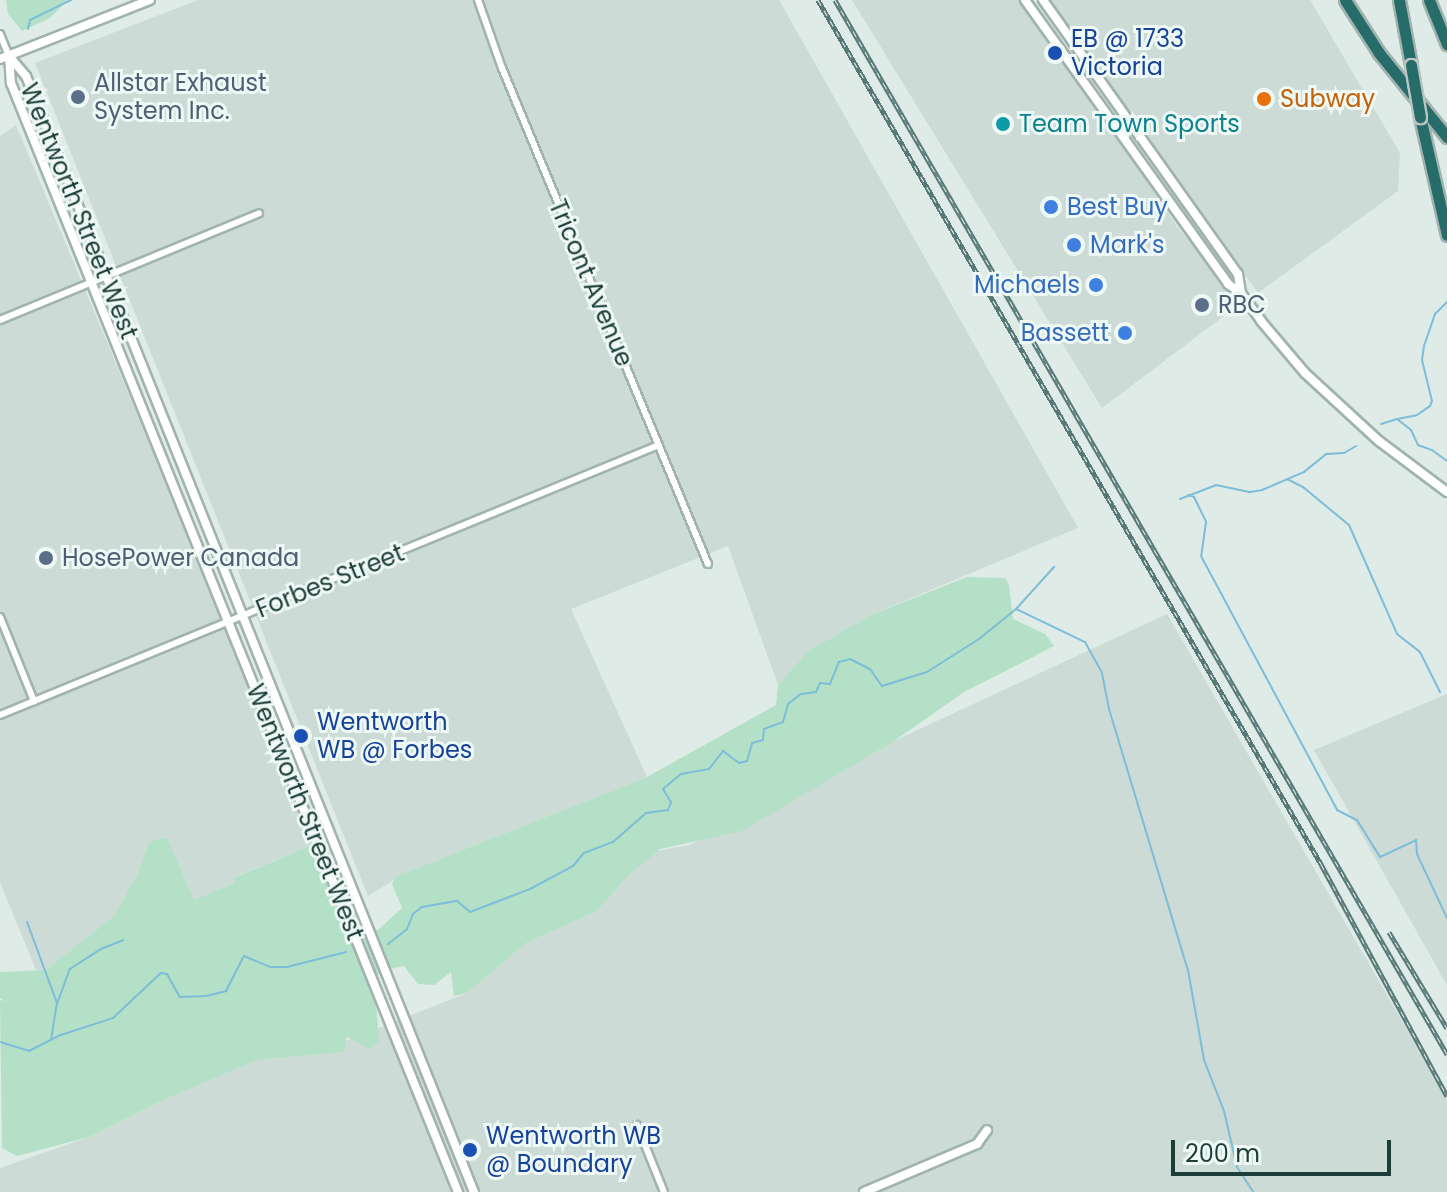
<!DOCTYPE html>
<style>
body{margin:0}
#map{position:relative;width:1447px;height:1192px;overflow:hidden;background:#deebe7;font-family:Poppins,sans-serif}
div>[style]{position:absolute}
[style*='--x']{left:calc(var(--x)*1px);top:calc(var(--y)*1px);width:calc(var(--w)*1px);rotate:calc(var(--a)*1deg)}
.built>*{inset:0;background:#ccdbd6}
.green>*{inset:0;background:#b3e0c6}
.stream>*{height:2px;margin:-1px;padding:0 1px;transform-origin:1px;border-radius:1px;background:#7ebdd8}
.roads{filter:drop-shadow(2px 0 #a0b3af) drop-shadow(-2px 0 #a0b3af) drop-shadow(0 2px #a0b3af) drop-shadow(0 -2px #a0b3af)}
.street>*{height:6px;margin:-3px;padding:0 3px;transform-origin:3px;border-radius:3px;background:#fff}
.secondary>*{height:8px;margin:-4px;padding:0 4px;transform-origin:4px;border-radius:4px;background:#fff}
.highway>*{height:11px;margin:-5.5px;padding:0 5.5px;transform-origin:5.5px;border-radius:5.5px;background:#266c68}
.rail>*{height:5px;margin-top:-2.5px;transform-origin:0;background:repeating-linear-gradient(90deg,#eef8f4 0 6px,#577975 0 12px);box-sizing:border-box;border-block:2px solid #577975}
.bridges{filter:drop-shadow(2px 0 #bbc5c4) drop-shadow(-2px 0 #bbc5c4) drop-shadow(0 2px #bbc5c4) drop-shadow(0 -2px #bbc5c4)}
.highway-bridge>*{height:11px;margin:-5.5px;padding:0 5.5px;transform-origin:5.5px;border-radius:5.5px;background:#266c68}
.dots>*{width:22px;height:22px;translate:-50% -50%;box-sizing:border-box;border:4px solid #eef8f4;border-radius:50%}
span{translate:-50% -50%;white-space:nowrap;text-align:center;line-height:1.15;-webkit-text-stroke:6px #eef8f4;paint-order:stroke}
.transit-label{font-size:24px;color:#164399}
.left{translate:0 -50%;text-align:left}
.service-label{font-size:24px;color:#4e5e75}
.food-label{font-size:24px;color:#c56008}
.culture-label{font-size:24px;color:#0d838f}
.shop-label{font-size:24px;color:#366cbe}
.right{translate:-100% -50%;text-align:right}
.street-label{font-size:24px;color:#1d3d39}
.scale{position:absolute;left:1171px;top:1140px;width:220px;height:36px;box-sizing:border-box;border:4px solid #1d3d39;border-top:0;padding-left:10px;font-size:24px;line-height:28px;white-space:nowrap;color:#1d3d39;-webkit-text-stroke:6px #eef8f4;paint-order:stroke}
</style>
<div id="map">
<div class="built">
<div style="clip-path:polygon(198px 0,779px 0,1078px 528px,871px 615px,808px 651px,778px 685px,728px 546px,571px 609px,647px 777px,405px 873px,368px 896px,35px 63px)"></div>
<div style="clip-path:polygon(852px 0,1022px 0,1077px 84px,1128px 150px,1177px 227px,1209px 264px,1237px 306px,1102px 408px)"></div>
<div style="clip-path:polygon(1048px 0,1310px 0,1400px 153px,1398px 191px,1258px 293px)"></div>
<div style="clip-path:polygon(16px 125px,317px 843px,234px 877px,236px 883px,194px 900px,167px 837px,149px 842px,138px 873px,114px 916px,46px 970px,36px 970px,0 882px,0 136px)"></div>
<div style="clip-path:polygon(1167px 614px,1447px 1099px,1447px 1192px,0 1192px,0 1168px,89px 1137px,159px 1102px,257px 1060px,344px 1052px,346px 1041px,467px 993px,526px 943px,597px 911px,650px 852px,690px 845px,894px 741px)"></div>
<div style="clip-path:polygon(1447px 694px,1447px 985px,1314px 750px)"></div>
</div>
<div class="green">
<div style="clip-path:polygon(6px 0,68px 0,50px 18px,22px 31px,8px 14px)"></div>
<div style="clip-path:polygon(967px 577px,1005px 578px,1009px 585px,1013px 619px,1045px 634px,1054px 646px,964px 692px,894px 741px,742px 831px,660px 849px,630px 874px,597px 911px,526px 943px,467px 993px,454px 996px,451px 972px,434px 985px,418px 984px,404px 966px,384px 970px,374px 978px,379px 1041px,370px 1049px,347px 1037px,344px 1052px,257px 1060px,159px 1102px,89px 1137px,17px 1156px,2px 1148px,0 1000px,5px 1001px,0 998px,0 972px,46px 970px,114px 916px,138px 873px,149px 842px,167px 837px,194px 900px,235px 883px,233px 878px,317px 843px,356px 939px,379px 929px,402px 908px,392px 884px,395px 877px,647px 777px,776px 705px,778px 685px,808px 651px,871px 615px)"></div>
</div>
<div class="stream">
<div style="--x:28;--y:29;--w:9;--a:-77"></div>
<div style="--x:30;--y:20;--w:46;--a:-26"></div>
<div style="--x:1397;--y:419;--w:20;--a:-11"></div>
<div style="--x:1417;--y:415;--w:16;--a:-35"></div>
<div style="--x:1430;--y:406;--w:5;--a:-68"></div>
<div style="--x:1432;--y:401;--w:42;--a:-103.7"></div>
<div style="--x:1422;--y:360;--w:14;--a:-82"></div>
<div style="--x:1424;--y:346;--w:34;--a:-71"></div>
<div style="--x:1435;--y:314;--w:17;--a:-45"></div>
<div style="--x:1381;--y:424;--w:17;--a:-17"></div>
<div style="--x:1397;--y:419;--w:18;--a:38"></div>
<div style="--x:1411;--y:430;--w:17;--a:65"></div>
<div style="--x:1418;--y:445;--w:15;--a:20"></div>
<div style="--x:1432;--y:450;--w:19;--a:36"></div>
<div style="--x:1287;--y:479;--w:18;--a:27"></div>
<div style="--x:1303;--y:487;--w:60;--a:39.6"></div>
<div style="--x:1349;--y:525;--w:119;--a:66.2"></div>
<div style="--x:1397;--y:634;--w:29;--a:38"></div>
<div style="--x:1420;--y:652;--w:45;--a:63.4"></div>
<div style="--x:1188;--y:495;--w:6;--a:18"></div>
<div style="--x:1194;--y:497;--w:28;--a:64"></div>
<div style="--x:1206;--y:522;--w:34;--a:98"></div>
<div style="--x:1201;--y:556;--w:288;--a:61.8"></div>
<div style="--x:1337;--y:810;--w:22;--a:27"></div>
<div style="--x:1357;--y:820;--w:44;--a:58.1"></div>
<div style="--x:1380;--y:857;--w:40;--a:-25"></div>
<div style="--x:1416;--y:840;--w:14;--a:86"></div>
<div style="--x:1417;--y:854;--w:71;--a:64.9"></div>
<div style="--x:1180;--y:499;--w:39;--a:-21"></div>
<div style="--x:1216;--y:485;--w:35;--a:12"></div>
<div style="--x:1250;--y:492;--w:12;--a:-9"></div>
<div style="--x:1262;--y:490;--w:46;--a:-23.2"></div>
<div style="--x:1304;--y:472;--w:28;--a:-39"></div>
<div style="--x:1326;--y:454;--w:18;--a:-3"></div>
<div style="--x:1344;--y:453;--w:14;--a:-30"></div>
<div style="--x:1016;--y:609;--w:76;--a:25.6"></div>
<div style="--x:1085;--y:642;--w:35;--a:61"></div>
<div style="--x:1102;--y:673;--w:37;--a:79"></div>
<div style="--x:1109;--y:709;--w:273;--a:73.2"></div>
<div style="--x:1188;--y:970;--w:91;--a:79.9"></div>
<div style="--x:1204;--y:1060;--w:55;--a:68.6"></div>
<div style="--x:1224;--y:1111;--w:57;--a:76.9"></div>
<div style="--x:1237;--y:1167;--w:30;--a:57"></div>
<div style="--x:27;--y:922;--w:86;--a:69.7"></div>
<div style="--x:388;--y:944;--w:24;--a:-38"></div>
<div style="--x:407;--y:929;--w:16;--a:-68"></div>
<div style="--x:413;--y:914;--w:11;--a:-38"></div>
<div style="--x:422;--y:907;--w:36;--a:-10"></div>
<div style="--x:457;--y:901;--w:17;--a:40"></div>
<div style="--x:470;--y:912;--w:64;--a:-21"></div>
<div style="--x:530;--y:889;--w:49;--a:-28.1"></div>
<div style="--x:573;--y:866;--w:17;--a:-50"></div>
<div style="--x:584;--y:853;--w:31;--a:-21"></div>
<div style="--x:613;--y:842;--w:44;--a:-41.3"></div>
<div style="--x:646;--y:813;--w:22;--a:-8"></div>
<div style="--x:668;--y:810;--w:9;--a:-69"></div>
<div style="--x:671;--y:802;--w:15;--a:-122"></div>
<div style="--x:663;--y:789;--w:23;--a:-40"></div>
<div style="--x:681;--y:774;--w:28;--a:-10"></div>
<div style="--x:709;--y:769;--w:23;--a:-52"></div>
<div style="--x:723;--y:751;--w:20;--a:37"></div>
<div style="--x:739;--y:763;--w:8;--a:-14"></div>
<div style="--x:747;--y:761;--w:19;--a:-74"></div>
<div style="--x:752;--y:743;--w:11;--a:-15"></div>
<div style="--x:763;--y:740;--w:11;--a:-85"></div>
<div style="--x:764;--y:729;--w:20;--a:-20"></div>
<div style="--x:783;--y:722;--w:19;--a:-74"></div>
<div style="--x:788;--y:704;--w:16;--a:-38"></div>
<div style="--x:801;--y:694;--w:15;--a:-8"></div>
<div style="--x:816;--y:692;--w:10;--a:-66"></div>
<div style="--x:820;--y:683;--w:10;--a:6"></div>
<div style="--x:830;--y:684;--w:24;--a:-68"></div>
<div style="--x:839;--y:662;--w:11;--a:-15"></div>
<div style="--x:850;--y:659;--w:22;--a:27"></div>
<div style="--x:870;--y:669;--w:21;--a:55"></div>
<div style="--x:882;--y:686;--w:47;--a:-17.3"></div>
<div style="--x:927;--y:672;--w:62;--a:-32.4"></div>
<div style="--x:979;--y:639;--w:48;--a:-39"></div>
<div style="--x:1016;--y:609;--w:57;--a:-47.9"></div>
<div style="--x:51;--y:1040;--w:36;--a:-81"></div>
<div style="--x:57;--y:1004;--w:37;--a:-70"></div>
<div style="--x:70;--y:969;--w:37;--a:-33"></div>
<div style="--x:101;--y:949;--w:24;--a:-22"></div>
<div style="--x:0;--y:1042;--w:30;--a:17"></div>
<div style="--x:29;--y:1051;--w:36;--a:-27"></div>
<div style="--x:61;--y:1035;--w:55;--a:-18.1"></div>
<div style="--x:113;--y:1018;--w:66;--a:-43.2"></div>
<div style="--x:161;--y:973;--w:6;--a:9"></div>
<div style="--x:167;--y:974;--w:26;--a:61"></div>
<div style="--x:180;--y:997;--w:26;--a:-2"></div>
<div style="--x:206;--y:996;--w:21;--a:-14"></div>
<div style="--x:226;--y:991;--w:39;--a:-63"></div>
<div style="--x:244;--y:956;--w:28;--a:23"></div>
<div style="--x:270;--y:967;--w:17;--a:0"></div>
<div style="--x:287;--y:967;--w:61;--a:-14.3"></div>
</div>
<div class="roads">
<div class="street">
<div style="--x:478;--y:0;--w:72;--a:70.6"></div>
<div style="--x:502;--y:68;--w:537;--a:67.45"></div>
<div style="--x:0;--y:34;--w:24;--a:68"></div>
<div style="--x:0;--y:320;--w:280;--a:-22.4"></div>
<div style="--x:0;--y:617;--w:91;--a:68"></div>
<div style="--x:0;--y:715;--w:712;--a:-22.28"></div>
<div style="--x:637;--y:1125;--w:72;--a:68.1"></div>
</div>
<div class="secondary">
<div style="--x:1025;--y:0;--w:349;--a:54.4"></div>
<div style="--x:1228;--y:284;--w:16;--a:35"></div>
<div style="--x:1043;--y:0;--w:336;--a:54.6"></div>
<div style="--x:1238;--y:274;--w:19;--a:81"></div>
<div style="--x:1241;--y:293;--w:34;--a:54"></div>
<div style="--x:1261;--y:321;--w:68;--a:49.8"></div>
<div style="--x:1305;--y:373;--w:100;--a:42.6"></div>
<div style="--x:1379;--y:441;--w:85;--a:36.9"></div>
<div style="--x:9;--y:56;--w:26;--a:50"></div>
<div style="--x:26;--y:76;--w:1203;--a:68.13"></div>
<div style="--x:9;--y:56;--w:27;--a:86"></div>
<div style="--x:11;--y:83;--w:1196;--a:68.05"></div>
<div style="--x:0;--y:59;--w:161;--a:-21.5"></div>
<div style="--x:864;--y:1192;--w:123;--a:-23"></div>
<div style="--x:977;--y:1144;--w:17;--a:-54"></div>
</div>
<div class="highway">
<div style="--x:1345;--y:0;--w:63;--a:57.3"></div>
<div style="--x:1379;--y:53;--w:108;--a:51"></div>
<div style="--x:1399;--y:0;--w:66;--a:79.5"></div>
<div style="--x:1429;--y:0;--w:48;--a:67.8"></div>
<div style="--x:1420;--y:117;--w:121;--a:77.1"></div>
</div>
</div>
<div class="rail">
<div style="--x:818;--y:0;--w:1000;--a:59.79"></div>
<div style="--x:1321;--y:864;--w:264;--a:61.5"></div>
<div style="--x:835;--y:0;--w:1219;--a:59.86"></div>
<div style="--x:1389;--y:932;--w:112;--a:58.9"></div>
</div>
<div class="bridges">
<div class="highway-bridge">
<div style="--x:1411;--y:65;--w:53;--a:80.2"></div>
</div>
</div>
<div class="dots">
<div style="left:1055px;top:53px;background:#1a4fb4"></div>
<div style="left:78px;top:97px;background:#5c6f8a"></div>
<div style="left:1264px;top:99px;background:#e8710a"></div>
<div style="left:1003px;top:124px;background:#0f9aa8"></div>
<div style="left:1051px;top:207px;background:#3f7fe0"></div>
<div style="left:1074px;top:245px;background:#3f7fe0"></div>
<div style="left:1096px;top:285px;background:#3f7fe0"></div>
<div style="left:1202px;top:305px;background:#5c6f8a"></div>
<div style="left:1125px;top:333px;background:#3f7fe0"></div>
<div style="left:46px;top:558px;background:#5c6f8a"></div>
<div style="left:301px;top:736px;background:#1a4fb4"></div>
<div style="left:470px;top:1150px;background:#1a4fb4"></div>
</div>
<div class="transit-label">
<span class="left" style="left:1071px;top:53px">EB @ 1733<br>Victoria</span>
<span class="left" style="left:317px;top:736px">Wentworth<br>WB @ Forbes</span>
<span class="left" style="left:486px;top:1150px">Wentworth WB<br>@ Boundary</span>
</div>
<div class="service-label">
<span class="left" style="left:94px;top:97px">Allstar Exhaust<br>System Inc.</span>
<span class="left" style="left:1218px;top:305px">RBC</span>
<span class="left" style="left:62px;top:558px">HosePower Canada</span>
</div>
<div class="food-label">
<span class="left" style="left:1280px;top:99px">Subway</span>
</div>
<div class="culture-label">
<span class="left" style="left:1019px;top:124px">Team Town Sports</span>
</div>
<div class="shop-label">
<span class="left" style="left:1067px;top:207px">Best Buy</span>
<span class="left" style="left:1090px;top:245px">Mark's</span>
<span class="right" style="left:1080px;top:285px">Michaels</span>
<span class="right" style="left:1109px;top:333px">Bassett</span>
</div>
<div class="street-label">
<span style="left:79px;top:211px;rotate:68deg">Wentworth Street West</span>
<span style="left:591px;top:283px;rotate:67deg">Tricont Avenue</span>
<span style="left:330px;top:581px;rotate:-22deg">Forbes Street</span>
<span style="left:305px;top:812px;rotate:68deg">Wentworth Street West</span>
</div>
<div class="scale">200 m</div>
</div>
